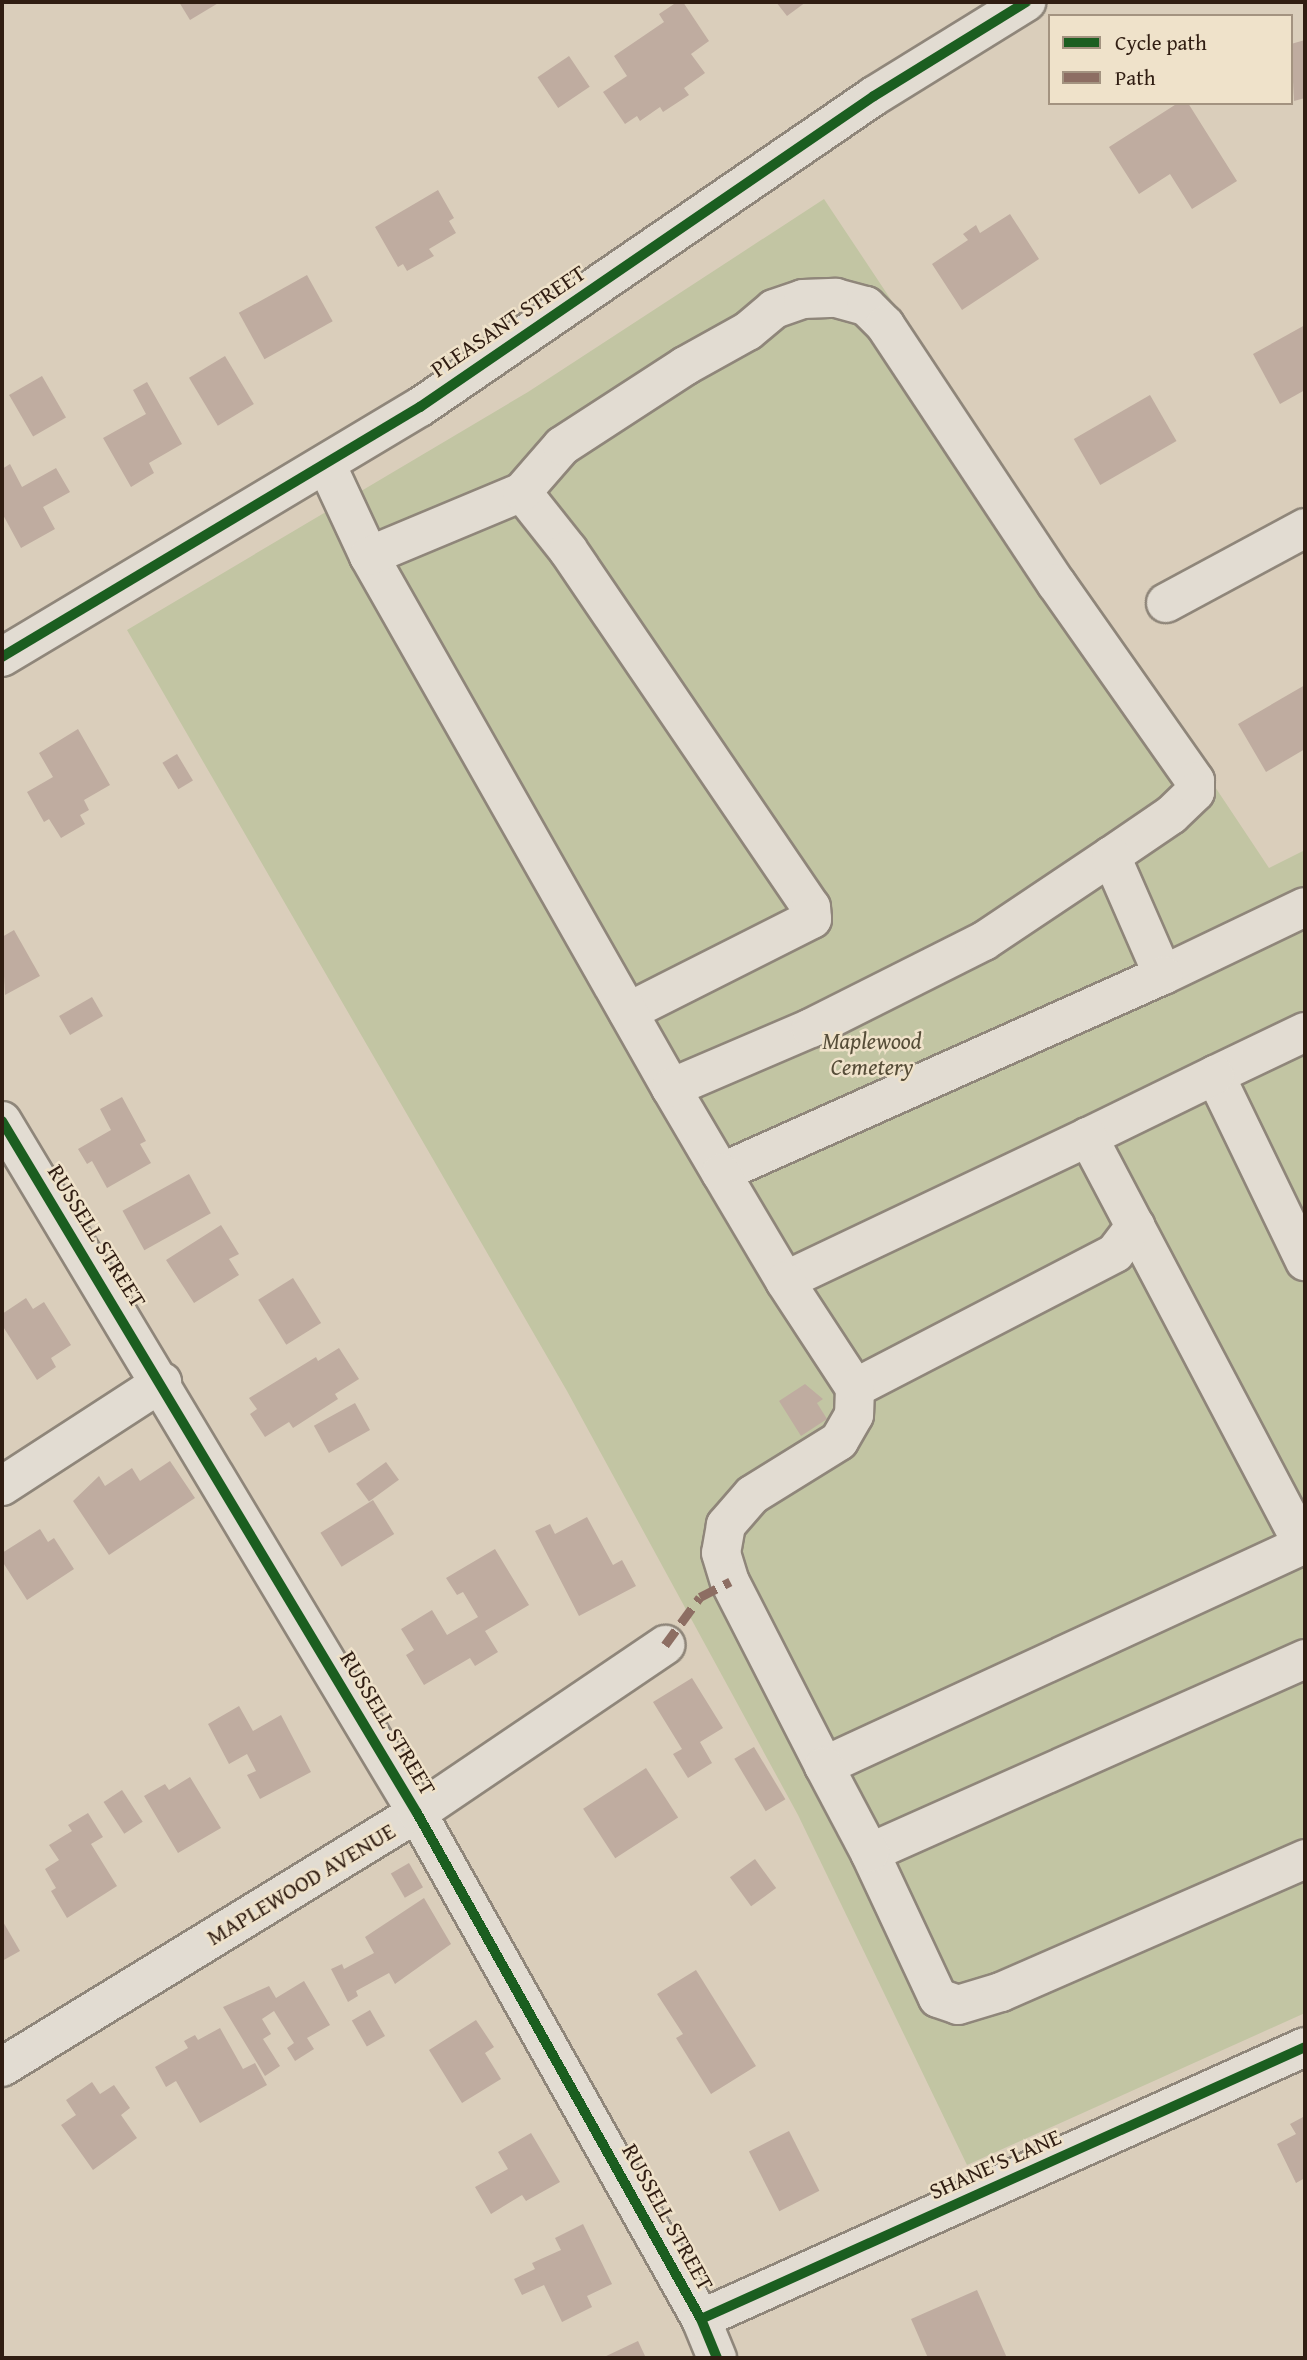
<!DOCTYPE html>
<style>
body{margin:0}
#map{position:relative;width:1307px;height:2360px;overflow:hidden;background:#dacebb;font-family:"Gentium Book Plus",serif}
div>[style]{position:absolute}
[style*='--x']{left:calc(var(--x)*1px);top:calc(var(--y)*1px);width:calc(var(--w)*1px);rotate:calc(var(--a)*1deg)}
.green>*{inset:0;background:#c2c5a3}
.building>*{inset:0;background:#bfaca0;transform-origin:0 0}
.roads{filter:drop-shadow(2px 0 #8f867a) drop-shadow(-2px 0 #8f867a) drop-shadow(0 2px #8f867a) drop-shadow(0 -2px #8f867a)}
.minor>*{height:38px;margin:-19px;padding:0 19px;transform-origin:19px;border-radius:19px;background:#e2dcd2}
.quiet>*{height:9px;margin-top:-4.5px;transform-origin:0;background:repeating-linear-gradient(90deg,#8d6e63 0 18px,transparent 0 27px)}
.cycleway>*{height:10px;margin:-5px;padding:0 5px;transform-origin:5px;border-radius:5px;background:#1b5e20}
span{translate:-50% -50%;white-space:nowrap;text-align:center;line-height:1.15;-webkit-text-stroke:5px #efe2ca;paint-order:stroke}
.street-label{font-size:23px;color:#301d12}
.park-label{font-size:23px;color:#564d38;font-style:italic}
.frame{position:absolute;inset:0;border:4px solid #301d12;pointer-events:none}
.legend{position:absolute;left:1048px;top:14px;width:245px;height:91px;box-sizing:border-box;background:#efe2ca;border:2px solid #a39380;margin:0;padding:9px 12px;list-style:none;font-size:21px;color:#301d12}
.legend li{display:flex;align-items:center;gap:14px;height:35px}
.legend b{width:35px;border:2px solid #a39380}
</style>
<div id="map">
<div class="green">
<div style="clip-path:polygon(824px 199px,1269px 868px,1305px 850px,1305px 2013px,967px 2165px,798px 1815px,567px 1391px,127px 630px,528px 392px)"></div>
</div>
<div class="building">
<div style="clip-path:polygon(179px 2px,220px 2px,190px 20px)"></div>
<div style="clip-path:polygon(677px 2px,683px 2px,709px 41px,691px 54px,705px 73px,684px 88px,689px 95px,663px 112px,660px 107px,640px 121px,637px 116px,625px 124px,603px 92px,627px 76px,614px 56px,664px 22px,659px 14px)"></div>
<div style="clip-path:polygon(776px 2px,806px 2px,787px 16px)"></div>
<div style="clip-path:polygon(1305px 40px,1305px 98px,1294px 101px,1291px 44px)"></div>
<div style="left:569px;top:56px;width:37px;height:38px;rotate:56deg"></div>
<div style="clip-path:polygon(1178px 103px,1188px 103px,1237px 181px,1192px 209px,1170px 174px,1139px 194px,1109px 147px)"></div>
<div style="clip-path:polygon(438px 190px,454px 218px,449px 221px,456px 233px,429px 249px,434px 256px,407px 271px,403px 264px,398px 267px,375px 227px)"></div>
<div style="clip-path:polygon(1010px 214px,1039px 259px,962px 310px,932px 264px,968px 240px,963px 234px,976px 225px,980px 233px)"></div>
<div style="left:307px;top:275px;width:53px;height:78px;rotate:61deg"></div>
<div style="clip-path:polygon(1305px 325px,1305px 390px,1280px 404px,1253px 354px)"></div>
<div style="left:225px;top:356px;width:56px;height:42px;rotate:59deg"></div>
<div style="left:42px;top:376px;width:48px;height:38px;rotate:60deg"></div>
<div style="clip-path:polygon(147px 382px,182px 444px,149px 463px,154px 473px,131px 487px,103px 438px,146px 414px,133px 390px)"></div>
<div style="left:1150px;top:395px;width:53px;height:88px;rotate:60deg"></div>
<div style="clip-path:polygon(10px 464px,22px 487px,56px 468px,70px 492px,43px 507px,55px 529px,21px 548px,2px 513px,2px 469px)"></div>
<div style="clip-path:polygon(1305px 685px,1305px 749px,1266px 772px,1238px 724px)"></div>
<div style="clip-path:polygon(78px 729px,110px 785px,84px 800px,89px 810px,80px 815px,85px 824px,61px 838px,49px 819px,44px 822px,27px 792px,53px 777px,39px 753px)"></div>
<div style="left:177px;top:754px;width:31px;height:17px;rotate:59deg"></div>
<div style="clip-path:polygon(14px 930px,40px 976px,5px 995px,2px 937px)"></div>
<div style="left:92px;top:997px;width:22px;height:38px;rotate:60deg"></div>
<div style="clip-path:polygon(122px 1097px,146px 1141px,140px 1144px,151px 1163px,107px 1188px,92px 1161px,87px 1164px,78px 1149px,111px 1130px,100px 1109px)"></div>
<div style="left:189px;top:1174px;width:45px;height:76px;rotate:61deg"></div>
<div style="clip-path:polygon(221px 1225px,239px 1254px,229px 1259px,239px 1275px,194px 1303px,166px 1260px)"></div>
<div style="left:293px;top:1278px;width:53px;height:41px;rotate:58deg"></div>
<div style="clip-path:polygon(26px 1298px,33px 1309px,44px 1302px,71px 1345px,51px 1358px,56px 1367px,37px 1380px,2px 1325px,2px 1314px)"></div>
<div style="clip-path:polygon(339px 1348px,359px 1379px,335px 1394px,338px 1399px,293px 1428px,289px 1422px,265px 1437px,250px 1414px,257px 1409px,249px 1398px,316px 1357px,318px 1361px)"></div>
<div style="clip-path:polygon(805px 1384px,823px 1399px,817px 1403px,827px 1419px,801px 1436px,779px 1401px)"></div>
<div style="left:355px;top:1403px;width:31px;height:47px;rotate:61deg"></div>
<div style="clip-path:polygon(170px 1461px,195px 1498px,109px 1555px,73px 1501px,99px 1476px,105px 1486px,132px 1468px,140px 1481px)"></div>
<div style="left:386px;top:1462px;width:22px;height:37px;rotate:54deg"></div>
<div style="left:373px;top:1500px;width:40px;height:62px;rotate:58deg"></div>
<div style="clip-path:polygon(587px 1517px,613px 1565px,622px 1560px,636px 1586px,579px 1616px,535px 1531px,550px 1524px,555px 1534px)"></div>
<div style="clip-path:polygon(40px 1529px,48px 1542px,54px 1538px,74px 1569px,27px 1600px,2px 1561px,2px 1553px)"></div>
<div style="clip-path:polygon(495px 1549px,529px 1605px,485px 1631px,498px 1652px,475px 1666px,470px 1658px,424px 1685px,406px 1655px,414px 1650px,401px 1629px,432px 1610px,447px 1635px,478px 1617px,463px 1592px,457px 1595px,446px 1578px)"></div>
<div style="clip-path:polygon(692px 1678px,723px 1728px,700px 1742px,712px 1763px,688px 1778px,673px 1754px,682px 1749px,653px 1702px)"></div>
<div style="clip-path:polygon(239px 1706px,253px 1731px,281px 1715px,311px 1772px,260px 1799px,247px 1775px,256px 1771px,247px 1754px,229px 1764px,208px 1724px)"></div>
<div style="left:754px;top:1747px;width:61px;height:23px;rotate:59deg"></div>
<div style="left:646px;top:1768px;width:59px;height:75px;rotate:57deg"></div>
<div style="clip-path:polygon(190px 1777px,221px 1828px,178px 1853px,144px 1796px,165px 1784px,169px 1790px)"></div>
<div style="left:122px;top:1790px;width:38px;height:22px;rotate:57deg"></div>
<div style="clip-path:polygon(88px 1813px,103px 1837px,91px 1844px,117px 1886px,67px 1918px,51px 1891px,56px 1888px,45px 1869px,59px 1860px,49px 1845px,72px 1831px,68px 1825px)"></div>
<div style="left:755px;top:1859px;width:36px;height:31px;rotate:54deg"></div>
<div style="left:409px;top:1863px;width:28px;height:21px;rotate:60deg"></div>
<div style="clip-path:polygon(424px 1898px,451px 1944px,395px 1984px,389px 1973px,356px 1991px,358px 1996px,348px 2002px,331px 1969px,342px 1964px,344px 1969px,374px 1953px,365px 1937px)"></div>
<div style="clip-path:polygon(2px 1920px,20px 1951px,2px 1961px)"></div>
<div style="clip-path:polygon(696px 1970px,756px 2066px,711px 2094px,676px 2038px,683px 2034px,657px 1994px)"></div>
<div style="clip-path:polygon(304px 1981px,330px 2025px,307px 2038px,314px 2049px,295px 2061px,287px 2048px,294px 2043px,274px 2011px,262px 2019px,271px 2034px,263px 2039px,280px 2066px,265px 2076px,223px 2007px,269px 1986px,276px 1998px)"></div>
<div style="left:370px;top:2010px;width:30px;height:21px;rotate:60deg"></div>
<div style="clip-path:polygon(476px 2020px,494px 2047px,485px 2053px,501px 2079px,462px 2103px,429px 2050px)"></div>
<div style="clip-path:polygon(220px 2028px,243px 2069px,255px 2063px,267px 2085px,200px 2123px,176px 2081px,166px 2087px,155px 2067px,188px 2048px,184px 2041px,195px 2035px,198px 2040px)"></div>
<div style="clip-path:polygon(92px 2082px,100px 2094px,114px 2085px,130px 2108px,121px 2115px,137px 2138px,93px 2170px,61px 2125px,76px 2115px,66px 2100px)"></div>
<div style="clip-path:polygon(1305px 2116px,1305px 2178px,1296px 2183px,1277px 2144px,1296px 2134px,1290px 2124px)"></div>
<div style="left:789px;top:2131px;width:67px;height:45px;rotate:63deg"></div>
<div style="clip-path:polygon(531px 2133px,560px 2182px,526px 2201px,522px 2195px,491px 2214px,475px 2187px,508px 2169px,498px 2152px)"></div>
<div style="clip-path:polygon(583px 2224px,612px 2284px,587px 2296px,592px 2307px,562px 2322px,544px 2285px,522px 2295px,514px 2279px,535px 2269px,532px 2263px,561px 2250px,555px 2238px)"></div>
<div style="clip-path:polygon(977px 2290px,1007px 2358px,928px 2358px,911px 2319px)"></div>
<div style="clip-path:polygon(638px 2341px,646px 2358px,602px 2358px)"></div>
</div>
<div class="roads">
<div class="minor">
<div style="--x:327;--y:466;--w:99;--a:65"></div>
<div style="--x:522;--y:492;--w:74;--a:51.6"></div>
<div style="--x:568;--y:550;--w:432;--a:55.8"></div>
<div style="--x:811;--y:907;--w:12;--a:85"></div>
<div style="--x:812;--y:919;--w:206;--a:153.2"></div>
<div style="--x:1166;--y:603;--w:158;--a:-28.3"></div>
<div style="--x:2;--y:657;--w:487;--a:-30.9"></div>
<div style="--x:420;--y:407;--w:550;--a:-34.41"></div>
<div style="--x:874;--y:96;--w:179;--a:-31.7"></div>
<div style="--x:1163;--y:975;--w:157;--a:-25.6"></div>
<div style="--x:1305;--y:1032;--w:100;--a:154.5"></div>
<div style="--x:1215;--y:1075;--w:207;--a:64.2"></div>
<div style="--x:671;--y:1088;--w:612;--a:-119.58"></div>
<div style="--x:369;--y:556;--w:166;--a:-22.7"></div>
<div style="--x:522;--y:492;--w:61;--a:-49"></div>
<div style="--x:562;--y:446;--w:147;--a:-33"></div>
<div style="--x:685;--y:366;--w:72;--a:-29.1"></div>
<div style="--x:748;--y:331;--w:34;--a:-40"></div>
<div style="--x:774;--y:309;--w:31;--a:-19"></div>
<div style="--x:803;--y:299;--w:33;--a:-2"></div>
<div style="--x:836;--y:298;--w:31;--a:15"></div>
<div style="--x:866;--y:306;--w:27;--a:45"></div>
<div style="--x:885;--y:325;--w:310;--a:56.5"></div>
<div style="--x:1056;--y:583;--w:242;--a:54.9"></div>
<div style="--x:1195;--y:781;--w:11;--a:90"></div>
<div style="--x:1195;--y:792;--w:33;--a:136"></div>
<div style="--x:1171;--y:815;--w:73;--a:145.7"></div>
<div style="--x:2;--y:1121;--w:807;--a:59.05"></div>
<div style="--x:417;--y:1813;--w:580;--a:60.7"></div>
<div style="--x:701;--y:2319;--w:42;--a:67.7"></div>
<div style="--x:1088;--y:1137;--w:141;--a:-26"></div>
<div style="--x:721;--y:1173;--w:99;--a:-120.5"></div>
<div style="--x:671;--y:1088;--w:152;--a:-23.2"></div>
<div style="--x:811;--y:1028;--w:194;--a:-26.7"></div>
<div style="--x:984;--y:941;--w:153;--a:-33.8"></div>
<div style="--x:1111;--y:856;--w:130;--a:66.4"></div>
<div style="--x:1163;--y:975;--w:484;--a:155.9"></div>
<div style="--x:721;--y:1173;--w:126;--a:59.3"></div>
<div style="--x:1135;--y:1226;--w:361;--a:62.2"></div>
<div style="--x:855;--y:1388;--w:293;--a:-27.4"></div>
<div style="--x:1115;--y:1253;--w:34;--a:-53"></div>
<div style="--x:1135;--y:1226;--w:101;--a:-117.8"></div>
<div style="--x:1088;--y:1137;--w:335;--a:154.6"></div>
<div style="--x:785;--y:1281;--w:128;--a:56.8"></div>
<div style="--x:855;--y:1388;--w:27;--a:92"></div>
<div style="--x:854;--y:1415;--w:30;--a:120"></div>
<div style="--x:839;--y:1441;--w:102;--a:148.2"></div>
<div style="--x:752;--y:1495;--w:40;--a:131"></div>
<div style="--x:726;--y:1525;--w:28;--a:100"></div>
<div style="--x:721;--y:1553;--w:30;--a:73"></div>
<div style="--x:730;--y:1582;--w:207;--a:62.9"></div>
<div style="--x:824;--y:1766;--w:530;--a:-24.78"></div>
<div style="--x:2;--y:1486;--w:191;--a:-33"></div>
<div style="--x:1305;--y:1659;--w:476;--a:156"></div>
<div style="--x:870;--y:1853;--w:160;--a:64.9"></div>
<div style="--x:938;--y:1998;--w:21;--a:19"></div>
<div style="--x:958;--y:2005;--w:45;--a:-16.8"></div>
<div style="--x:1001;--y:1992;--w:332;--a:-23.6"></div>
<div style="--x:824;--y:1766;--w:98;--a:62.1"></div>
<div style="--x:2;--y:2067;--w:487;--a:-31.5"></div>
<div style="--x:417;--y:1813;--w:300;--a:-34.1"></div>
<div style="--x:701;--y:2319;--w:662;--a:-24.24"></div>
</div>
</div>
<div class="quiet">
<div style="--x:665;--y:1645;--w:59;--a:-53.9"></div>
<div style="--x:700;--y:1597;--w:34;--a:-27"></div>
</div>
<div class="cycleway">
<div style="--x:2;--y:657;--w:487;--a:-30.9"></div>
<div style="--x:420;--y:407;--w:550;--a:-34.41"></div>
<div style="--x:874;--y:96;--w:179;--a:-31.7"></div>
<div style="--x:2;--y:1121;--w:807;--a:59.05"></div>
<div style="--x:417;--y:1813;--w:580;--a:60.7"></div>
<div style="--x:701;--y:2319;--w:42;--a:67.7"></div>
<div style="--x:701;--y:2319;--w:662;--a:-24.24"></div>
</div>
<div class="street-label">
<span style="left:508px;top:321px;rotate:-34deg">PLEASANT STREET</span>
<span style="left:97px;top:1236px;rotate:58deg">RUSSELL STREET</span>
<span style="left:388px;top:1723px;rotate:59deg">RUSSELL STREET</span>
<span style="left:301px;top:1884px;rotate:-31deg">MAPLEWOOD AVENUE</span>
<span style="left:995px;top:2164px;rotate:-24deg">SHANE'S LANE</span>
<span style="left:668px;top:2217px;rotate:61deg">RUSSELL STREET</span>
</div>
<div class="park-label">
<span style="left:872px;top:1054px">Maplewood<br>Cemetery</span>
</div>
<div class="frame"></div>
<ul class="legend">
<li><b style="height:9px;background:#1b5e20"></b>Cycle path</li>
<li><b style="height:9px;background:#8d6e63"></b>Path</li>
</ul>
</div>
